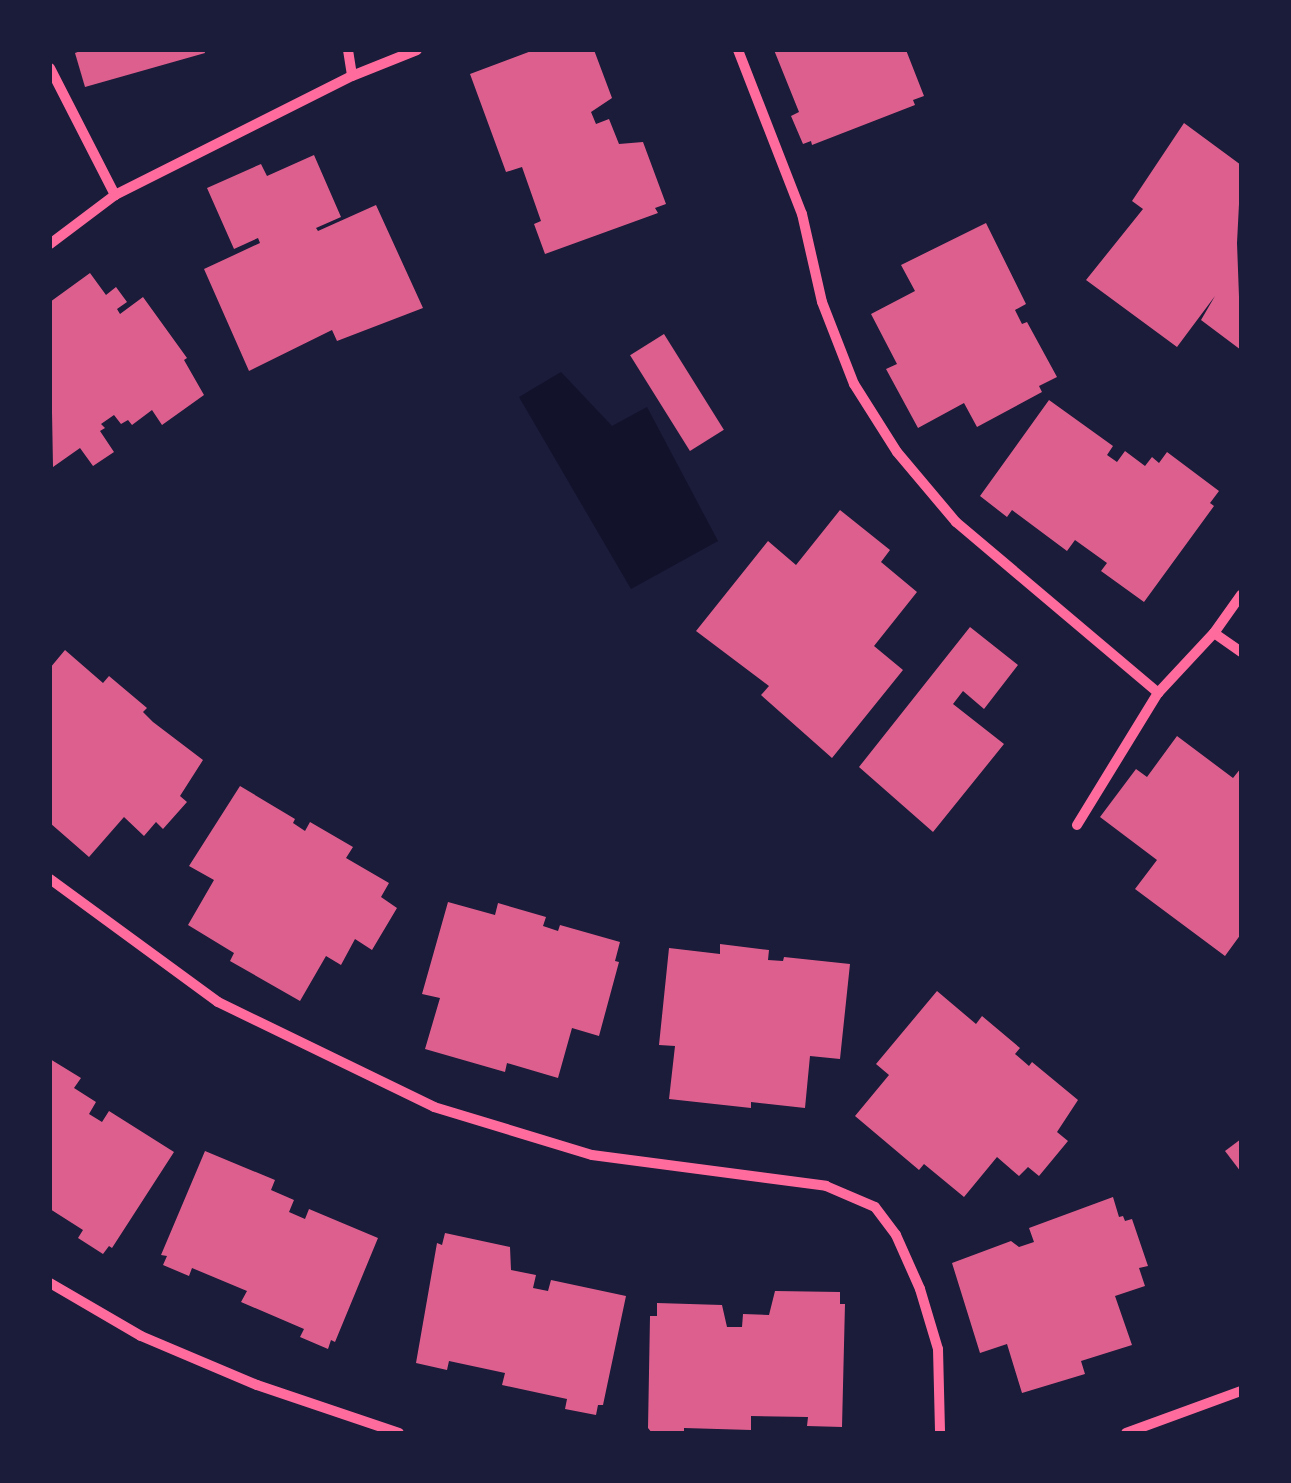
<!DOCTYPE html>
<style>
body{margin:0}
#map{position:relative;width:1291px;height:1483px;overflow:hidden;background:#1b1b3a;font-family:Commissioner,sans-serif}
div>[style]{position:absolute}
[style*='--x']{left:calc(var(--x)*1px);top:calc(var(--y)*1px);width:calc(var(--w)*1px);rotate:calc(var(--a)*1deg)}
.water>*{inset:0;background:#12122b}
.building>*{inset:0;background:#dd5f8e;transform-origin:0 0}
.minor>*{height:10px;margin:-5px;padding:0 5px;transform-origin:5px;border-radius:5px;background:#ff6b9d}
span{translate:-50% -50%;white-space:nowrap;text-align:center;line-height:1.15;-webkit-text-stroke:8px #1b1b3a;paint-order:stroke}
.frame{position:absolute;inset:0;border:52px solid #1b1b3a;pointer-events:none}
</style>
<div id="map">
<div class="water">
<div style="clip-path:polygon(561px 372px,612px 426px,647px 407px,718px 541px,631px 589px,519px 397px)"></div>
</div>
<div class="building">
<div style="clip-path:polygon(83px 50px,204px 50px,205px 53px,85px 87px,75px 53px)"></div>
<div style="clip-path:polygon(534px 50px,594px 50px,612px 98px,591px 112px,596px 124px,609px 119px,619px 144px,643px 142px,666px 204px,655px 208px,658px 213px,545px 254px,534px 224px,541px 221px,522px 167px,506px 172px,470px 74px)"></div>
<div style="clip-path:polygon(774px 50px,906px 50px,924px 96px,913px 100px,915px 105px,812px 145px,811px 141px,803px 144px,791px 116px,799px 112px)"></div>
<div style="clip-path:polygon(1184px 123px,1241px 165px,1237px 243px,1241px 350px,1201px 320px,1215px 296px,1177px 347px,1086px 280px,1143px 209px,1132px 201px)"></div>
<div style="clip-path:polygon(314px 155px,341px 217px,316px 228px,318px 231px,376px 205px,423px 308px,337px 341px,332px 330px,249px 371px,204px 269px,260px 243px,258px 238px,234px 249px,207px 188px,261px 164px,267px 176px)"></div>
<div style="clip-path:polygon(986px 223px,1026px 304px,1015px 310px,1022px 324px,1027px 322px,1057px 377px,1039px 386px,1042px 392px,977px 427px,964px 403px,918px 428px,886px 369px,897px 364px,871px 314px,915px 291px,901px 265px)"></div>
<div style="clip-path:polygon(90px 273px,106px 295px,116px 287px,127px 302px,117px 309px,120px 314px,143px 297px,187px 358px,184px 360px,204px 395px,162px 425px,152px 410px,132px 425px,128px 420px,121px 424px,114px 415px,101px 424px,105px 428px,100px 431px,114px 452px,93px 466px,80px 448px,53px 467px,50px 302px)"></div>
<div style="left:664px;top:334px;width:113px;height:40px;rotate:58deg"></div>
<div style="clip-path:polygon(1049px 400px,1113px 446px,1107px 455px,1117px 462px,1125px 451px,1145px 466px,1152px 457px,1159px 463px,1167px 452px,1219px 491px,1210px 503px,1214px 506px,1144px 602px,1101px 571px,1107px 563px,1075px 540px,1067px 551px,1012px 510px,1007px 517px,980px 496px)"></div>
<div style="clip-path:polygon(840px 510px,890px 550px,881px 562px,917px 592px,874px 646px,903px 670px,832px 758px,761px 695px,769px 686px,696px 631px,768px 541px,796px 565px)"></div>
<div style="clip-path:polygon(970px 627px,1018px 665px,984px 709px,963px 691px,953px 704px,1004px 744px,933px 832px,859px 767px)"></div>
<div style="clip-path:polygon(65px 650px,103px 683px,109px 676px,147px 708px,143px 712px,153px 722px,203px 760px,180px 796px,187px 802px,163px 829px,156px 822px,144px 836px,124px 817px,89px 857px,50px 823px,50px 668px)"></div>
<div style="clip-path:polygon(1177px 736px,1233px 778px,1241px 768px,1241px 934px,1225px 956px,1135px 889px,1157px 860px,1100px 817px,1136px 769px,1147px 777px)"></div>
<div style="clip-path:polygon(240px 786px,295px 819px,293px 823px,305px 831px,310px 822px,353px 847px,346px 858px,389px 883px,381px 897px,397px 908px,372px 950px,355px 939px,341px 965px,326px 956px,300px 1001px,230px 961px,234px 953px,188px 925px,214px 880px,189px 866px)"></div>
<div style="clip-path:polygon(448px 902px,495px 915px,498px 903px,546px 917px,543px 926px,558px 931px,560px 925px,620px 942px,615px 961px,619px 962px,599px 1036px,572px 1028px,558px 1078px,507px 1063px,505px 1072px,425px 1049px,440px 998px,422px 994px)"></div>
<div style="clip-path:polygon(720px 944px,769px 950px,768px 960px,783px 961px,784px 957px,850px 964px,840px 1059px,810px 1056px,805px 1108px,751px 1102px,751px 1108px,669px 1099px,675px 1046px,659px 1045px,669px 948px,720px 954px)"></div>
<div style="clip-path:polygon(937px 991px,976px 1024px,982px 1016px,1020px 1048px,1015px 1054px,1029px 1066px,1032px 1062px,1078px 1100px,1057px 1132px,1068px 1141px,1039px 1176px,1028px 1167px,1019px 1176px,997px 1157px,964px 1197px,924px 1164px,919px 1170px,855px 1116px,889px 1075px,876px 1064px)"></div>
<div style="clip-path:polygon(50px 1059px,81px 1078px,74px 1088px,96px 1102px,89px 1114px,102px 1122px,109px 1111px,174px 1152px,112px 1248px,109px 1246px,103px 1254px,78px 1238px,83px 1230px,50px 1209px)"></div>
<div style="clip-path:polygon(1241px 1139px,1241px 1172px,1225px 1151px)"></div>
<div style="clip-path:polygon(205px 1151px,275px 1180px,271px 1190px,294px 1200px,289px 1212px,305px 1219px,309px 1209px,378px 1238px,335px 1342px,331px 1340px,328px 1349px,300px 1337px,304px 1329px,241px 1302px,247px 1291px,192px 1268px,189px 1276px,163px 1265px,167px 1256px,161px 1255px)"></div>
<div style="clip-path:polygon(1113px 1197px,1119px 1217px,1123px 1216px,1125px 1221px,1132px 1219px,1148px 1266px,1139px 1268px,1145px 1286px,1115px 1296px,1132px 1345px,1081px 1361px,1085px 1374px,1022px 1393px,1007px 1344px,980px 1353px,952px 1263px,1011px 1241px,1019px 1247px,1034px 1242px,1029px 1228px)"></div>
<div style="clip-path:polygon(445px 1233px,510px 1247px,511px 1270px,536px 1275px,533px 1288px,548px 1291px,551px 1280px,626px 1296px,603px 1405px,598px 1405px,596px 1415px,565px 1409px,567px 1399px,502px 1385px,505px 1373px,449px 1361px,447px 1370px,416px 1363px,437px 1243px,442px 1245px)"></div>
<div style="clip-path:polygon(775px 1291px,840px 1292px,840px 1304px,845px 1304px,842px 1427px,807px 1426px,808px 1417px,751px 1416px,751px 1430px,684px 1428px,684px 1433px,652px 1433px,648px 1428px,650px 1316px,657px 1316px,657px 1303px,722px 1305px,727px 1327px,742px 1327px,743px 1314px,769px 1315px)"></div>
</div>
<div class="minor">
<div style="--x:348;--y:50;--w:26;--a:81"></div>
<div style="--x:738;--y:50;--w:176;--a:68.7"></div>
<div style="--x:802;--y:214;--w:90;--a:77.2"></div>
<div style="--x:822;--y:302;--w:88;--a:68.7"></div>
<div style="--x:854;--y:384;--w:80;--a:57.7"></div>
<div style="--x:897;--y:452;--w:92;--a:49.9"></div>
<div style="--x:956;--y:522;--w:265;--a:40.2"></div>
<div style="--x:50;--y:68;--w:143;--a:62.9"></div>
<div style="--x:50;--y:244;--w:81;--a:-37"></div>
<div style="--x:115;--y:195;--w:265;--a:-26.7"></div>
<div style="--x:352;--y:76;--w:70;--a:-21.8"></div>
<div style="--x:1214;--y:633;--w:33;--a:35"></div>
<div style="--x:1077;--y:825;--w:155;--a:-58.5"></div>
<div style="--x:1158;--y:693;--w:82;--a:-47"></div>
<div style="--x:1214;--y:633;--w:47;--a:-54.6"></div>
<div style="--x:50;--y:879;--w:208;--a:36.2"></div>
<div style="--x:218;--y:1002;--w:240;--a:25.9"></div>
<div style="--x:434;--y:1107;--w:165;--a:16.9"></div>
<div style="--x:592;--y:1155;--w:236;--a:7.5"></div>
<div style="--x:826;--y:1186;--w:53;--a:23.2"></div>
<div style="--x:875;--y:1207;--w:35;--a:53"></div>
<div style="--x:896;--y:1235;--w:59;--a:66"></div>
<div style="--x:920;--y:1289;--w:63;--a:73.3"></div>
<div style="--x:938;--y:1349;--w:84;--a:88.6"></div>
<div style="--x:50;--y:1283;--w:105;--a:30.2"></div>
<div style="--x:141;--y:1336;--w:126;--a:22.9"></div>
<div style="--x:257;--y:1385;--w:150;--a:18.7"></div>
<div style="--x:1126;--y:1433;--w:122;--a:-20.1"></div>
</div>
<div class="frame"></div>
</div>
